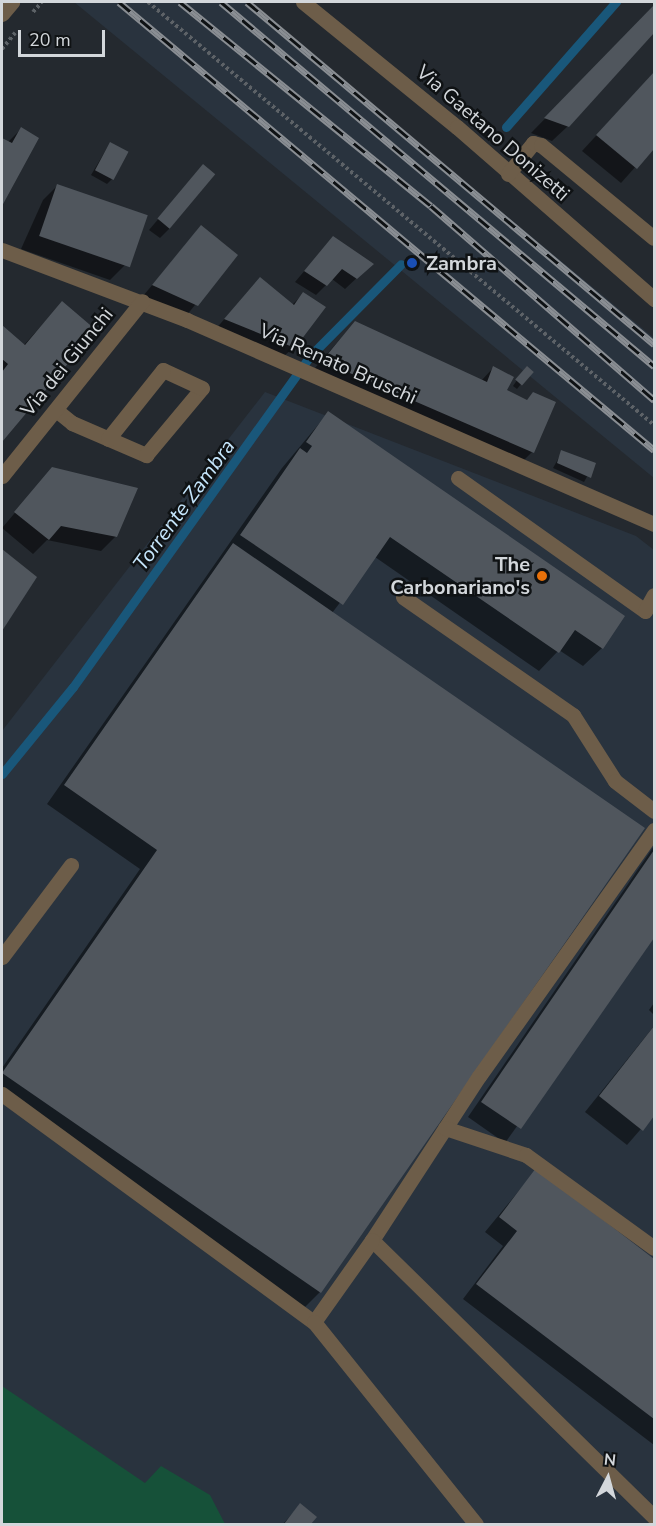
<!DOCTYPE html>
<style>
body{margin:0}
#map{position:relative;width:656px;height:1526px;overflow:hidden;background:#24292f;font-family:"Nunito Sans",sans-serif}
div>[style]{position:absolute}
[style*='--x']{left:calc(var(--x)*1px);top:calc(var(--y)*1px);width:calc(var(--w)*1px);rotate:calc(var(--a)*1deg)}
.built>*{inset:0;background:#29333e}
.green>*{inset:0;background:#165139}
.shadow>*{inset:0;background:#0007}
.stream>*{height:9px;margin:-4.5px;padding:0 4.5px;transform-origin:4.5px;border-radius:4.5px;background:#19577a}
.building>*{inset:0;background:#50565d;transform-origin:0 0}
.path>*{height:4px;margin-top:-2px;transform-origin:0;background:repeating-linear-gradient(90deg,#5d6267 0 3px,transparent 0 6px)}
.minor>*{height:15px;margin:-7.5px;padding:0 7.5px;transform-origin:7.5px;border-radius:7.5px;background:#6d5d49}
.rail>*{height:7px;margin-top:-3.5px;transform-origin:0;background:repeating-linear-gradient(90deg,#0f1214 0 14px,#8a8e93 0 28px);box-sizing:border-box;border-block:2px solid #8a8e93}
.dots>*{width:16px;height:16px;translate:-50% -50%;box-sizing:border-box;border:3px solid #0f1214;border-radius:50%}
span{translate:-50% -50%;white-space:nowrap;text-align:center;line-height:1.15;-webkit-text-stroke:5px #0f1214;paint-order:stroke}
.street-label{font-size:20px;color:#d3d7db}
.poi-label{font-size:20px;color:#d3d7db;font-weight:700}
.left{translate:0 -50%;text-align:left}
.right{translate:-100% -50%;text-align:right}
.water-label{font-size:21px;color:#c6e6fc;font-style:italic}
.frame{position:absolute;inset:0;border:3px solid #d3d7db;pointer-events:none}
.north{position:absolute;left:578px;top:1448px;width:60px;height:60px;-webkit-text-stroke:4px #0f1214;paint-order:stroke;rotate:6deg;font-size:16px;font-weight:700;line-height:24px;text-align:center;color:#d3d7db}
.north::after{content:'';display:block;margin:auto;width:21px;height:27px;background:#d3d7db;clip-path:polygon(50% 0,100% 100%,50% 72%,0 100%)}
.scale{position:absolute;left:18px;top:30px;width:87px;height:27px;box-sizing:border-box;border:3px solid #d3d7db;border-top:0;padding-left:8px;font-size:18px;line-height:21px;white-space:nowrap;color:#d3d7db;-webkit-text-stroke:4px #0f1214;paint-order:stroke}
</style>
<div id="map">
<div class="built">
<div style="clip-path:polygon(74px 2px,248px 2px,654px 338px,654px 478px)"></div>
<div style="clip-path:polygon(265px 392px,636px 536px,654px 550px,654px 1524px,183px 1524px,2px 1399px,2px 731px)"></div>
</div>
<div class="green">
<div style="clip-path:polygon(2px 1386px,145px 1483px,161px 1466px,210px 1495px,225px 1524px,2px 1524px)"></div>
</div>
<div class="shadow">
<div style="clip-path:polygon(654px 7px,654px 31px,568px 126px,552px 141px,531px 133px)"></div>
<div style="clip-path:polygon(654px 73px,654px 146px,621px 183px,582px 151px)"></div>
<div style="clip-path:polygon(21px 129px,37px 138px,2px 203px,2px 140px,7px 143px)"></div>
<div style="clip-path:polygon(110px 143px,112px 179px,107px 184px,91px 175px)"></div>
<div style="clip-path:polygon(203px 166px,170px 228px,160px 238px,149px 230px)"></div>
<div style="clip-path:polygon(58px 185px,125px 265px,110px 280px,21px 249px,43px 200px)"></div>
<div style="clip-path:polygon(201px 227px,236px 255px,186px 316px,143px 296px)"></div>
<div style="clip-path:polygon(333px 237px,361px 274px,345px 289px,332px 279px,316px 295px,295px 282px)"></div>
<div style="clip-path:polygon(250px 289px,292px 305px,303px 294px,294px 347px,283px 357px,215px 330px)"></div>
<div style="clip-path:polygon(62px 303px,94px 330px,2px 440px,2px 327px,23px 346px)"></div>
<div style="clip-path:polygon(355px 322px,481px 381px,493px 368px,505px 391px,526px 401px,533px 394px,532px 452px,517px 467px,308px 376px)"></div>
<div style="clip-path:polygon(522px 373px,521px 384px,517px 389px,513px 386px)"></div>
<div style="clip-path:polygon(328px 413px,602px 648px,583px 666px,559px 650px,539px 671px,375px 557px,332px 613px,643px 828px,320px 1292px,301px 1311px,2px 1103px,2px 1068px,140px 869px,47px 804px,282px 468px)"></div>
<div style="clip-path:polygon(562px 452px,594px 464px,584px 482px,553px 468px)"></div>
<div style="clip-path:polygon(53px 468px,116px 536px,101px 551px,47px 540px,33px 554px,2px 528px)"></div>
<div style="clip-path:polygon(2px 551px,35px 577px,2px 629px)"></div>
<div style="clip-path:polygon(654px 846px,654px 935px,505px 1143px,468px 1117px)"></div>
<div style="clip-path:polygon(654px 1003px,654px 1015px,649px 1010px)"></div>
<div style="clip-path:polygon(654px 1026px,654px 1114px,627px 1145px,585px 1112px)"></div>
<div style="clip-path:polygon(536px 1170px,654px 1261px,654px 1445px,463px 1299px,503px 1246px,485px 1232px)"></div>
<div style="clip-path:polygon(300px 1505px,315px 1517px,309px 1524px,283px 1524px)"></div>
</div>
<div class="stream">
<div style="--x:506;--y:127;--w:167;--a:-48.7"></div>
<div style="--x:2;--y:774;--w:112;--a:-50.8"></div>
<div style="--x:73;--y:687;--w:407;--a:-54.4"></div>
<div style="--x:310;--y:356;--w:129;--a:-45.3"></div>
</div>
<div class="building">
<div style="clip-path:polygon(654px 5px,654px 33px,569px 127px,544px 118px)"></div>
<div style="clip-path:polygon(654px 72px,654px 149px,637px 169px,596px 135px)"></div>
<div style="clip-path:polygon(21px 127px,39px 138px,2px 206px,2px 138px,12px 143px)"></div>
<div style="left:110px;top:142px;width:21px;height:32px;rotate:28deg"></div>
<div style="left:203px;top:164px;width:16px;height:71px;rotate:40deg"></div>
<div style="left:57px;top:184px;width:96px;height:55px;rotate:19deg"></div>
<div style="clip-path:polygon(201px 225px,238px 255px,198px 306px,152px 285px)"></div>
<div style="clip-path:polygon(333px 236px,374px 264px,357px 279px,342px 269px,327px 286px,304px 271px)"></div>
<div style="clip-path:polygon(260px 277px,294px 305px,303px 292px,326px 307px,295px 348px,224px 319px)"></div>
<div style="clip-path:polygon(62px 301px,96px 330px,2px 442px,2px 372px,8px 364px,2px 359px,2px 325px,25px 345px)"></div>
<div style="clip-path:polygon(355px 321px,487px 382px,493px 366px,514px 377px,507px 390px,527px 400px,533px 392px,556px 402px,534px 453px,322px 361px)"></div>
<div style="left:527px;top:366px;width:9px;height:18px;rotate:41deg"></div>
<div style="clip-path:polygon(328px 411px,625px 616px,603px 649px,575px 630px,559px 653px,390px 537px,343px 605px,240px 535px,300px 448px,307px 453px,312px 446px,306px 442px)"></div>
<div style="clip-path:polygon(561px 450px,596px 463px,591px 478px,557px 463px)"></div>
<div style="clip-path:polygon(52px 467px,138px 488px,117px 537px,61px 526px,49px 540px,14px 512px)"></div>
<div style="clip-path:polygon(233px 543px,645px 828px,321px 1293px,2px 1073px,157px 850px,64px 785px)"></div>
<div style="clip-path:polygon(2px 549px,37px 577px,2px 631px)"></div>
<div style="clip-path:polygon(654px 850px,654px 938px,521px 1129px,481px 1102px)"></div>
<div style="clip-path:polygon(654px 1026px,654px 1116px,643px 1131px,599px 1096px)"></div>
<div style="clip-path:polygon(536px 1168px,654px 1259px,654px 1419px,476px 1284px,517px 1231px,499px 1217px)"></div>
<div style="clip-path:polygon(300px 1503px,317px 1517px,311px 1524px,284px 1524px)"></div>
</div>
<div class="path">
<div style="--x:148;--y:2;--w:660;--a:39.89"></div>
<div style="--x:33;--y:12;--w:13;--a:-48"></div>
<div style="--x:2;--y:49;--w:21;--a:-51"></div>
</div>
<div class="minor">
<div style="--x:303;--y:2;--w:198;--a:39.1"></div>
<div style="--x:457;--y:127;--w:262;--a:41.1"></div>
<div style="--x:2;--y:14;--w:16;--a:-50"></div>
<div style="--x:508;--y:174;--w:40;--a:-51"></div>
<div style="--x:533;--y:143;--w:8;--a:14"></div>
<div style="--x:541;--y:145;--w:146;--a:39.5"></div>
<div style="--x:2;--y:250;--w:198;--a:20.7"></div>
<div style="--x:187;--y:320;--w:510;--a:23.6"></div>
<div style="--x:56;--y:410;--w:21;--a:39"></div>
<div style="--x:72;--y:423;--w:81;--a:23.4"></div>
<div style="--x:146;--y:455;--w:87;--a:-50.1"></div>
<div style="--x:202;--y:388;--w:43;--a:-155.2"></div>
<div style="--x:163;--y:370;--w:88;--a:128.6"></div>
<div style="--x:2;--y:476;--w:224;--a:-51.3"></div>
<div style="--x:458;--y:478;--w:229;--a:35.4"></div>
<div style="--x:645;--y:611;--w:18;--a:-61"></div>
<div style="--x:403;--y:597;--w:207;--a:34.8"></div>
<div style="--x:573;--y:715;--w:78;--a:57.5"></div>
<div style="--x:615;--y:781;--w:49;--a:37.6"></div>
<div style="--x:654;--y:830;--w:302;--a:125.4"></div>
<div style="--x:479;--y:1076;--w:196;--a:123.1"></div>
<div style="--x:372;--y:1240;--w:395;--a:44.5"></div>
<div style="--x:2;--y:957;--w:115;--a:-53.1"></div>
<div style="--x:2;--y:1094;--w:386;--a:36.2"></div>
<div style="--x:314;--y:1322;--w:100;--a:-54.7"></div>
<div style="--x:445;--y:1128;--w:85;--a:18.4"></div>
<div style="--x:526;--y:1155;--w:158;--a:36"></div>
<div style="--x:314;--y:1322;--w:259;--a:51.3"></div>
</div>
<div class="rail">
<div style="--x:119;--y:2;--w:698;--a:39.94"></div>
<div style="--x:180;--y:2;--w:323;--a:39.1"></div>
<div style="--x:431;--y:206;--w:296;--a:41"></div>
<div style="--x:221;--y:2;--w:566;--a:40.05"></div>
<div style="--x:247;--y:2;--w:532;--a:40.04"></div>
</div>
<div class="dots">
<div style="left:412px;top:263px;background:#1a4fb4"></div>
<div style="left:542px;top:576px;background:#e8710a"></div>
</div>
<div class="street-label">
<span style="left:493px;top:133px;rotate:41deg">Via Gaetano Donizetti</span>
<span style="left:67px;top:362px;rotate:-51deg">Via dei Giunchi</span>
<span style="left:338px;top:364px;rotate:24deg">Via Renato Bruschi</span>
</div>
<div class="poi-label">
<span class="left" style="left:426px;top:263px">Zambra</span>
<span class="right" style="left:530px;top:576px">The<br>Carbonariano's</span>
</div>
<div class="water-label">
<span style="left:184px;top:505px;rotate:-54deg">Torrente Zambra</span>
</div>
<div class="frame"></div>
<div class="north">N</div>
<div class="scale">20 m</div>
</div>
